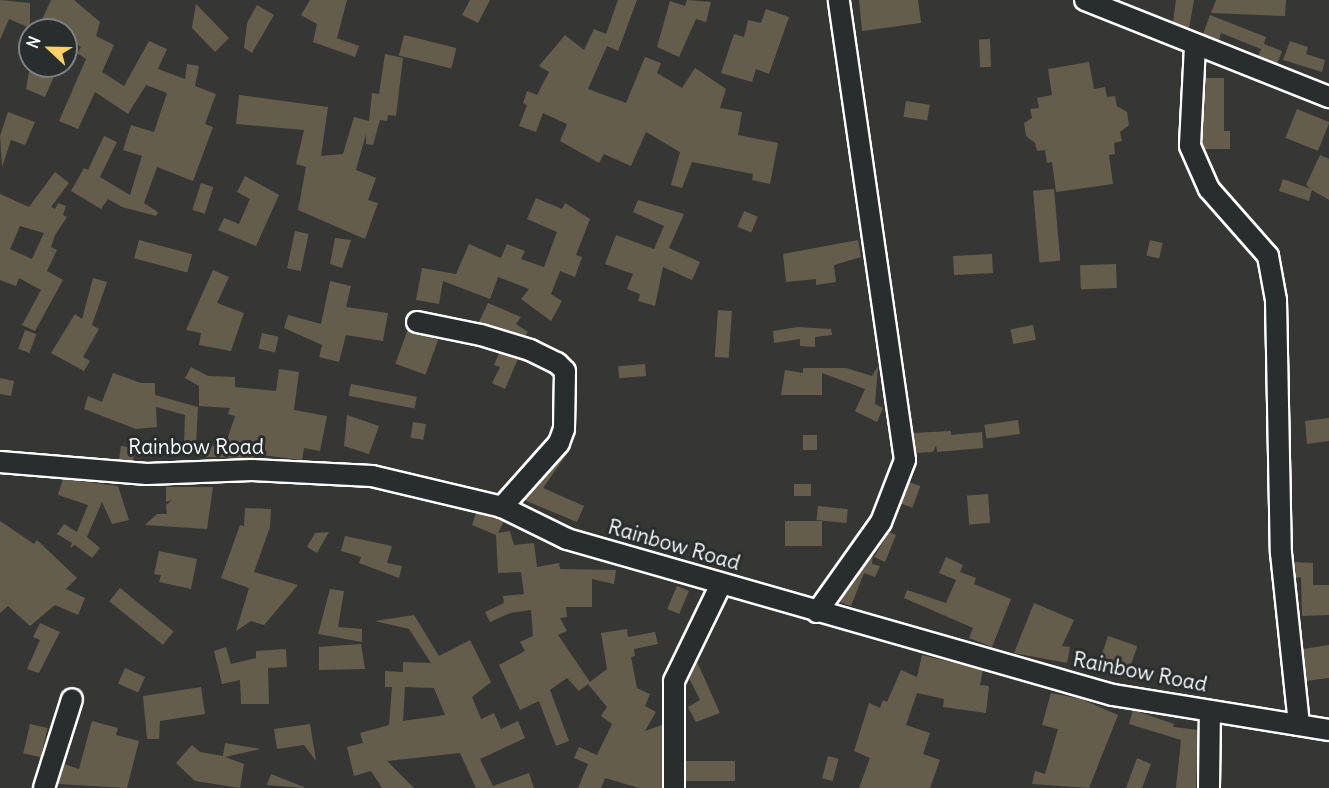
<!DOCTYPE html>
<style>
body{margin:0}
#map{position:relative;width:1329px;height:788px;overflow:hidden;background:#363734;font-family:Delius,sans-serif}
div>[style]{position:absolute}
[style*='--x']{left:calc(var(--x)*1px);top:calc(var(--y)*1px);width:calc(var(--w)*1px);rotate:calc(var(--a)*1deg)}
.building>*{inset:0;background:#645d4c;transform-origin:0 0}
.roads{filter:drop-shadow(2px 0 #fff) drop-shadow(-2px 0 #fff) drop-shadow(0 2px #fff) drop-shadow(0 -2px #fff)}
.minor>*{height:20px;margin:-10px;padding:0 10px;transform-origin:10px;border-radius:10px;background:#2a2d2e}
span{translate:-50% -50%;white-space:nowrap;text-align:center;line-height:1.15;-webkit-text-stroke:6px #2a2d2e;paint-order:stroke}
.street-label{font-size:21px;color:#fff}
.north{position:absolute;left:18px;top:18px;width:60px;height:60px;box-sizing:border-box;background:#2a2d2e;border:2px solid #7f8182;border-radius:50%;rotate:292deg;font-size:16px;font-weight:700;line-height:24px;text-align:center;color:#fff}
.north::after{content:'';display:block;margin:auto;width:21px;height:27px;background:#ffd166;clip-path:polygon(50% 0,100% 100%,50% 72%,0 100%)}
</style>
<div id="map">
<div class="building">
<div style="clip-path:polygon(0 0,30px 3px,30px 28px,9px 19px,0 40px)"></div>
<div style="clip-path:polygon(51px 0,74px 0,100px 22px,96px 36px,114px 45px,102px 72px,124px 86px,149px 41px,167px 49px,158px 69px,185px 79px,187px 64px,199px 66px,195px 86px,216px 94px,205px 124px,213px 127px,193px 181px,157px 167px,144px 203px,158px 212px,156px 216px,122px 207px,108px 199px,101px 209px,71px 191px,84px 168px,88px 170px,104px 136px,117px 142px,100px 177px,130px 195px,142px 156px,123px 150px,131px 125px,154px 132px,167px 93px,146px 85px,128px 114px,95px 92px,78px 129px,59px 121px,86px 59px,77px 53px,81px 47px,66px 38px,66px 30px,37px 30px)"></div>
<div style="clip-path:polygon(310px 0,347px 0,337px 38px,359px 46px,355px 57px,313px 42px,317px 24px,301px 15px)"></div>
<div style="clip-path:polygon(470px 0,490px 0,478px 23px,462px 15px)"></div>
<div style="clip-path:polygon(618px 0,637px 0,618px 51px,607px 46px,588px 89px,626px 103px,645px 57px,661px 63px,657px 73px,682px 88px,695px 68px,726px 89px,720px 108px,742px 112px,738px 135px,778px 143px,770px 184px,752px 180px,753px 174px,692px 162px,682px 188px,671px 185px,680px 152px,646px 132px,631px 166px,604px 154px,599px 163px,560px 141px,567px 124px,543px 113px,536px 132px,519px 126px,527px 105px,523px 103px,527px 91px,537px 95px,549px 72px,539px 66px,565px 35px,584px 50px,594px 29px,606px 34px)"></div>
<div style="clip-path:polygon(687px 0,711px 2px,706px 22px,696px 19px,679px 57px,657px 47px,670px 1px,685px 6px)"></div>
<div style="clip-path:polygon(859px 0,918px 0,921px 23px,862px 31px)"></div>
<div style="clip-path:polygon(1176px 0,1194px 0,1189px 28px,1173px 22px)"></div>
<div style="clip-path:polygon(1216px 0,1286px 0,1285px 16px,1211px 13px)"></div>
<div style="clip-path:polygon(196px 4px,229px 38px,215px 52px,192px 28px)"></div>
<div style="clip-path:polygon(257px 5px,274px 15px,252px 53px,244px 48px,247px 23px)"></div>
<div style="clip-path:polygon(766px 9px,789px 17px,769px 74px,756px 69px,752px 82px,721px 73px,734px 34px,744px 37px,748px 20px,761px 23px)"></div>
<div style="clip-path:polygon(1210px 15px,1266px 37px,1264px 44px,1282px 51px,1277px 64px,1258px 56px,1261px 49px,1221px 33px,1219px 40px,1203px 34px)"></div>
<div style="left:404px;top:35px;width:54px;height:21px;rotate:14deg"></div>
<div style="left:990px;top:39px;width:28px;height:11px;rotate:88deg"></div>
<div style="clip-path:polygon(1290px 41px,1308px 47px,1306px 54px,1325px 60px,1322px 72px,1283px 60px)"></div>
<div style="clip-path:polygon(385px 54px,403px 58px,396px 116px,388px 115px,387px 121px,380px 120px,373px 145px,366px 144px,366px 134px,356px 170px,376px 178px,368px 200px,378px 203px,365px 239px,298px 210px,306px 167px,296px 164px,304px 130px,236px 124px,239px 95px,328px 107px,321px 156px,343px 154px,354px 117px,369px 121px,372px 93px,379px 94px)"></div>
<div style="clip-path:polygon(1089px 62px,1094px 89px,1105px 87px,1107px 97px,1115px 96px,1117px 106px,1127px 112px,1129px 125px,1120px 132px,1122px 141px,1114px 143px,1115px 154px,1109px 155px,1113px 184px,1056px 192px,1052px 162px,1047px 163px,1045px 150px,1037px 151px,1035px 143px,1026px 136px,1024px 123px,1032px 118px,1030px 109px,1039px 108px,1037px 98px,1052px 95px,1048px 69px)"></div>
<div style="clip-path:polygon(30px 66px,56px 72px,45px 97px,26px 89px)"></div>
<div style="clip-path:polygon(1206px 78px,1224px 78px,1224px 131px,1230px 131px,1230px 149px,1204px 149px,1202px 144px)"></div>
<div style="left:906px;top:101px;width:24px;height:16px;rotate:9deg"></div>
<div style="left:1297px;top:109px;width:35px;height:31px;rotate:22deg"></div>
<div style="clip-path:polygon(8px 112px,35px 122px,25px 145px,11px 140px,2px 167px,0 136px)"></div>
<div style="clip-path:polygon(1320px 155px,1329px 159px,1329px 200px,1312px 190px,1309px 201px,1279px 191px,1283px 179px,1311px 189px,1306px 185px)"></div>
<div style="clip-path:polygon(evenodd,55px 172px,69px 183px,51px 207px,55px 209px,58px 203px,66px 206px,63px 215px,67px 217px,55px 235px,51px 247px,57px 250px,47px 271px,63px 280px,35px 331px,22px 325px,41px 290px,19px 278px,16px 286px,0 280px,0 194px,29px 207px,55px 172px,20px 226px,44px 233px,32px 259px,10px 249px,20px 226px)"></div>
<div style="clip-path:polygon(245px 176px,279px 195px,256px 246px,218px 230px,224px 218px,239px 224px,250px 199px,237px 192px)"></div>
<div style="left:201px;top:183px;width:13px;height:28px;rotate:18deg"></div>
<div style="left:1054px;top:189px;width:72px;height:21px;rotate:85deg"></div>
<div style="clip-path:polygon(536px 198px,562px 209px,565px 203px,590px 219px,576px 255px,582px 257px,575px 277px,560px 271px,551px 294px,562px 301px,551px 321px,521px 299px,529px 289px,498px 277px,490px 299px,443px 281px,439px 304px,416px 300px,422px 268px,456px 274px,469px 244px,501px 258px,507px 244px,525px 251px,521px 259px,544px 267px,557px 232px,527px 219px)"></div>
<div style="clip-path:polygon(638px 200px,684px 214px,669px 248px,700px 262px,692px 280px,663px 267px,655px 306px,638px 301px,640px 294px,627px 289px,633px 274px,605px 264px,616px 235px,654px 249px,664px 226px,633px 212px)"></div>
<div style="left:744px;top:211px;width:15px;height:17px;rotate:23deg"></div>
<div style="left:295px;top:231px;width:14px;height:38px;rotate:12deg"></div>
<div style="clip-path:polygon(335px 238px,351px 240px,342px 268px,330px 264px)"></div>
<div style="left:139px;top:240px;width:55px;height:19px;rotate:15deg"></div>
<div style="clip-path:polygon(858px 240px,861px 257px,834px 265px,836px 282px,816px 285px,816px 279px,786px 282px,783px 254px)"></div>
<div style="left:1150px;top:240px;width:13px;height:16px;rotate:13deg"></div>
<div style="left:992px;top:254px;width:19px;height:39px;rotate:87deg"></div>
<div style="left:1116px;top:264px;width:24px;height:36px;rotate:88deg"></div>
<div style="clip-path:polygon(213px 270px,229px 277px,217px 303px,244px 313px,231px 351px,199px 345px,201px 333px,186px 330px)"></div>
<div style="clip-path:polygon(93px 278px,107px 282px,92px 325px,99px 329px,83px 357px,90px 361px,84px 371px,51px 353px,75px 314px,82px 319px)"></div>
<div style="clip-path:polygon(330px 281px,351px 286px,346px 307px,388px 313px,383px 341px,346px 335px,339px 362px,319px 357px,322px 345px,284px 328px,288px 315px,321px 324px)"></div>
<div style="clip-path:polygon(488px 303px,521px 317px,516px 324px,528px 332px,525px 336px,479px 322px)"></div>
<div style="left:718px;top:310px;width:14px;height:47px;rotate:4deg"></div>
<div style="left:1033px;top:325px;width:15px;height:23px;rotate:79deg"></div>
<div style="clip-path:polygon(798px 327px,831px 329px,832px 335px,815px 337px,815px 347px,800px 346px,800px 339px,774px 343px,773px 331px)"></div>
<div style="left:408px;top:329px;width:32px;height:37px;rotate:20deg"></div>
<div style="left:25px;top:330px;width:12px;height:20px;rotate:20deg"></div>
<div style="left:262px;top:333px;width:17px;height:16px;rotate:13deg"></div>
<div style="clip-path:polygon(499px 353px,518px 359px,505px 389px,492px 383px,500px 367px,494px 365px)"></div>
<div style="left:645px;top:364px;width:12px;height:27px;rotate:85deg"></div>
<div style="clip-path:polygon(878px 366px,875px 404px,883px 408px,877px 422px,855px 411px,865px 389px,822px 373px,822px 395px,781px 395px,785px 370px,803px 373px,803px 368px,846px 368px,872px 376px)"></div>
<div style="clip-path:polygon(191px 367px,208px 376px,235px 377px,235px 387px,276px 391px,279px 369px,299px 372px,294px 410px,327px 416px,320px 451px,304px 448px,302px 460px,254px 454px,253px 458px,206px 457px,178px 451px,179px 444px,184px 444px,185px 415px,156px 407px,157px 427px,136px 429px,84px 409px,88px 396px,102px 402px,113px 373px,141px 383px,155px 383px,155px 395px,198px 407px,196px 445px,225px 446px,235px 416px,228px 414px,230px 408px,199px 406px,199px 386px,185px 378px)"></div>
<div style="clip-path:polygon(0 378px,14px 381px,11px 396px,0 394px)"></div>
<div style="left:351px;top:384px;width:67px;height:12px;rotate:11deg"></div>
<div style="clip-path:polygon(347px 415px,379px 426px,369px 454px,344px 446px)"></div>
<div style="clip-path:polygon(1329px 418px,1329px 441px,1307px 444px,1305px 421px)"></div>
<div style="left:1018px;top:420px;width:14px;height:34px;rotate:82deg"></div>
<div style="left:413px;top:422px;width:13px;height:16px;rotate:9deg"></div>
<div style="clip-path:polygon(951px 431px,951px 435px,982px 432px,983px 448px,937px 452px,936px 445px,933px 452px,916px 453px,913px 433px)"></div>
<div style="left:803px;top:435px;width:14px;height:15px"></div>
<div style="left:121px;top:446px;width:14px;height:14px;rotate:8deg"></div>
<div style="clip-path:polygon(570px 447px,571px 448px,543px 488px,584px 506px,577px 522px,524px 500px)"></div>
<div style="clip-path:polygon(63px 479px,118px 486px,129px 520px,112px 524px,102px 502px,87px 537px,100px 548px,92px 558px,75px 545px,70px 548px,72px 543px,57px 534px,64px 524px,77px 532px,88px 505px,58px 495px)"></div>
<div style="left:909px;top:482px;width:12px;height:23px;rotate:20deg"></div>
<div style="left:794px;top:484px;width:17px;height:12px"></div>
<div style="clip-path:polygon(166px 487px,213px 487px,207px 529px,145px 525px,157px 514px,167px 514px,166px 505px,172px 500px,166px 502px)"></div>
<div style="left:988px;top:494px;width:29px;height:21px;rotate:86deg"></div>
<div style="left:818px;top:506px;width:30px;height:14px;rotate:6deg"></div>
<div style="clip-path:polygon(245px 508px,271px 509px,270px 527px,254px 572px,298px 585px,264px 625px,251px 621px,236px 631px,249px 588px,221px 578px,240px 525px,244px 526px)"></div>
<div style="clip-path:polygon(476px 513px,504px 521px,498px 533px,510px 531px,514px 545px,534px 543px,537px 567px,559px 563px,560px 569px,616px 570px,614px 584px,592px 579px,592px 607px,566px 607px,567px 617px,560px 618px,567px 631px,558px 635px,590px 682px,607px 669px,601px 633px,627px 629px,628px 637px,655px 632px,658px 644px,634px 649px,635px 656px,631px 657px,637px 688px,650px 694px,645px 706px,656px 712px,645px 731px,662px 725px,662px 788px,639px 788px,605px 778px,601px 788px,578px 788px,588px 764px,574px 758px,579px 747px,597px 755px,612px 724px,601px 716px,607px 707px,588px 684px,579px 691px,567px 678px,550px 690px,569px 741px,556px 746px,539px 701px,520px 710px,499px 665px,525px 651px,520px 642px,533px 636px,531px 610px,510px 613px,490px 622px,485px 612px,504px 603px,503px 596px,524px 594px,521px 572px,498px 573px,496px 535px,472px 525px)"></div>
<div style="clip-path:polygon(0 521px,34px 544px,37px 540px,77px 578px,66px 589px,85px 598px,78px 615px,55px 605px,30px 626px,8px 606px,0 613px)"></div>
<div style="left:785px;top:521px;width:37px;height:25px"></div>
<div style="clip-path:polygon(329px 532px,317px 553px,307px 547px,315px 533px)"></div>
<div style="clip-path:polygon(889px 532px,896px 535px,885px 562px,874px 557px)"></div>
<div style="clip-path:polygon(345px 536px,392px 546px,387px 563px,402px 566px,399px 578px,359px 563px,361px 557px,341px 551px)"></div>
<div style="clip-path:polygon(159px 551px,197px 559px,191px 589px,159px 582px,161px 575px,154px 574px)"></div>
<div style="clip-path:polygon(873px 554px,872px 564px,880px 566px,875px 577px,864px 573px,851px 606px,840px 602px)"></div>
<div style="clip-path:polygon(946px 557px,963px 565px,960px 572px,976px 578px,974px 584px,1011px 599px,992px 647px,969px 638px,973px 628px,904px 598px,907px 590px,946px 603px,956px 580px,939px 573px)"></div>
<div style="clip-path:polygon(1295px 562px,1313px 563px,1313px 585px,1329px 585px,1329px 615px,1302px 616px,1301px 577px,1296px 578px)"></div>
<div style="left:677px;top:586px;width:13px;height:25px;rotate:23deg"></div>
<div style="left:120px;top:588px;width:69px;height:17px;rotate:39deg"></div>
<div style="clip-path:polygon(330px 589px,344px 591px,338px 627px,362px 629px,362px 642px,318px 634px)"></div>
<div style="clip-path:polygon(1034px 603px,1074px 620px,1062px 646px,1070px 647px,1067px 663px,1014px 653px)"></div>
<div style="clip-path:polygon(evenodd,414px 615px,439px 656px,470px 640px,491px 682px,472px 697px,481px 719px,494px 713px,501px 729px,518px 721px,525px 738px,480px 759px,493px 786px,529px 773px,534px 788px,476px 788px,460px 753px,387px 761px,414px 788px,382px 788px,371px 771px,354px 776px,347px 747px,363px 743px,360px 733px,389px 725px,392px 687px,385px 687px,385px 671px,403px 672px,403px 662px,431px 663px,409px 629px,375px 621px,414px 615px,405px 687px,434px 688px,445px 715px,403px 721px,405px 687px)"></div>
<div style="clip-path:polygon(40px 623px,60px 632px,39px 673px,27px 669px,40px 640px,33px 637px)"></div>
<div style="left:1108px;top:636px;width:31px;height:30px;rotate:19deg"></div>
<div style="clip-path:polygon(361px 644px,365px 669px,319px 670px,319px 647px)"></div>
<div style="clip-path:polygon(1329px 645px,1329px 678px,1306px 681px,1303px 649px)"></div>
<div style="clip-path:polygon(226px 647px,231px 664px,256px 658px,256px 651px,286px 649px,287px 667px,268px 668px,269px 704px,241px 704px,240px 680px,222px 684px,214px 651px)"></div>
<div style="clip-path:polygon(922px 655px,983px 670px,980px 685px,989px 686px,986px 713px,943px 707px,944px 699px,917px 693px,906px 725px,930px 733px,923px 754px,940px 760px,930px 788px,859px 788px,870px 758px,854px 751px,869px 703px,880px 708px,883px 700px,887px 702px,901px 670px,917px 677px)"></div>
<div style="clip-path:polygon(697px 662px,720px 713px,696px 722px,688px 707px,700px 700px,689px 678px)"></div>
<div style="left:125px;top:668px;width:22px;height:17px;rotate:24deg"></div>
<div style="clip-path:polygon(201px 687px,205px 714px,160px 721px,159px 739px,147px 739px,143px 696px)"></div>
<div style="clip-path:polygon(1051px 693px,1081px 699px,1118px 715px,1089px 788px,1032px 784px,1035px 771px,1045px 774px,1058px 729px,1042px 725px)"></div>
<div style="clip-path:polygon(1133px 710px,1174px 724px,1173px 727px,1198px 730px,1196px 788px,1176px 788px,1181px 740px,1129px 724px)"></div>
<div style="clip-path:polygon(92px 721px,118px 728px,116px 735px,139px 741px,127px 788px,58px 784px,64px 764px,79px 769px)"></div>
<div style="left:30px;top:724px;width:18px;height:30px;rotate:13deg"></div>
<div style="clip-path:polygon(310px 724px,316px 761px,304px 745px,277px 749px,274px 729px)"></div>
<div style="clip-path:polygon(225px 743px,261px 749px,225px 757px,244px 764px,240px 788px,195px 781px,176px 763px,192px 745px,200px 752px,223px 756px)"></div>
<div style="left:828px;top:756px;width:11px;height:23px;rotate:15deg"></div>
<div style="clip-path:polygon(1137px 758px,1151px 764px,1142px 788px,1126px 788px)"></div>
<div style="left:735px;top:761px;width:20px;height:49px;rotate:90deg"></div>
<div style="clip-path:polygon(271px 774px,304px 787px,304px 788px,267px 785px)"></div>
</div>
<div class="roads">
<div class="minor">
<div style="--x:1085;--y:0;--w:263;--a:21.7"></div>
<div style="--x:1195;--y:46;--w:100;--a:92.9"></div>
<div style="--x:1190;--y:146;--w:47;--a:66.2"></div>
<div style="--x:1209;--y:189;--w:89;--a:48.6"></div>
<div style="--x:1268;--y:256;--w:45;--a:79.7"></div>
<div style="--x:1276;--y:300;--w:253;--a:88.9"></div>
<div style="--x:1281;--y:553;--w:173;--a:84"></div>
<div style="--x:417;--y:322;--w:65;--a:11.5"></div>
<div style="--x:481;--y:335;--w:51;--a:17"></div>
<div style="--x:530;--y:350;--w:30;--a:26"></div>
<div style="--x:557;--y:363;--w:11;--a:45"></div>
<div style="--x:565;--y:371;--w:58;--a:91"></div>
<div style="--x:564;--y:429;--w:15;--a:110"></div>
<div style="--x:559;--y:443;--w:86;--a:131.7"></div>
<div style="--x:0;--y:462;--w:147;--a:4.7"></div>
<div style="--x:147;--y:474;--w:105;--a:-2.2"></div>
<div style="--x:252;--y:470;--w:120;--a:2.9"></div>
<div style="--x:372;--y:476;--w:134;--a:13.4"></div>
<div style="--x:502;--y:507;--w:72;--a:26.2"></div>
<div style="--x:567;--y:539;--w:568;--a:15.95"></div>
<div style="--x:1113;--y:695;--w:219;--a:9.2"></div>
<div style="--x:817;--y:612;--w:110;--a:-54.6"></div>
<div style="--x:881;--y:522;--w:66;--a:-68.8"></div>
<div style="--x:905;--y:460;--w:465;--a:-98.2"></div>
<div style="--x:44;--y:788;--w:93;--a:-72.5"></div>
<div style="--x:674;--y:788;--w:107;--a:-90"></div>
<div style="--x:674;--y:681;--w:108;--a:-64.1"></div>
<div style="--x:1209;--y:788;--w:77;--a:-89.3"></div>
</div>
</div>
<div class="street-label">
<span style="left:196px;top:447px">Rainbow Road</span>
<span style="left:674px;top:545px;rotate:16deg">Rainbow Road</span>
<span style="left:1140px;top:672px;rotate:11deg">Rainbow Road</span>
</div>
<div class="north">N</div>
</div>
